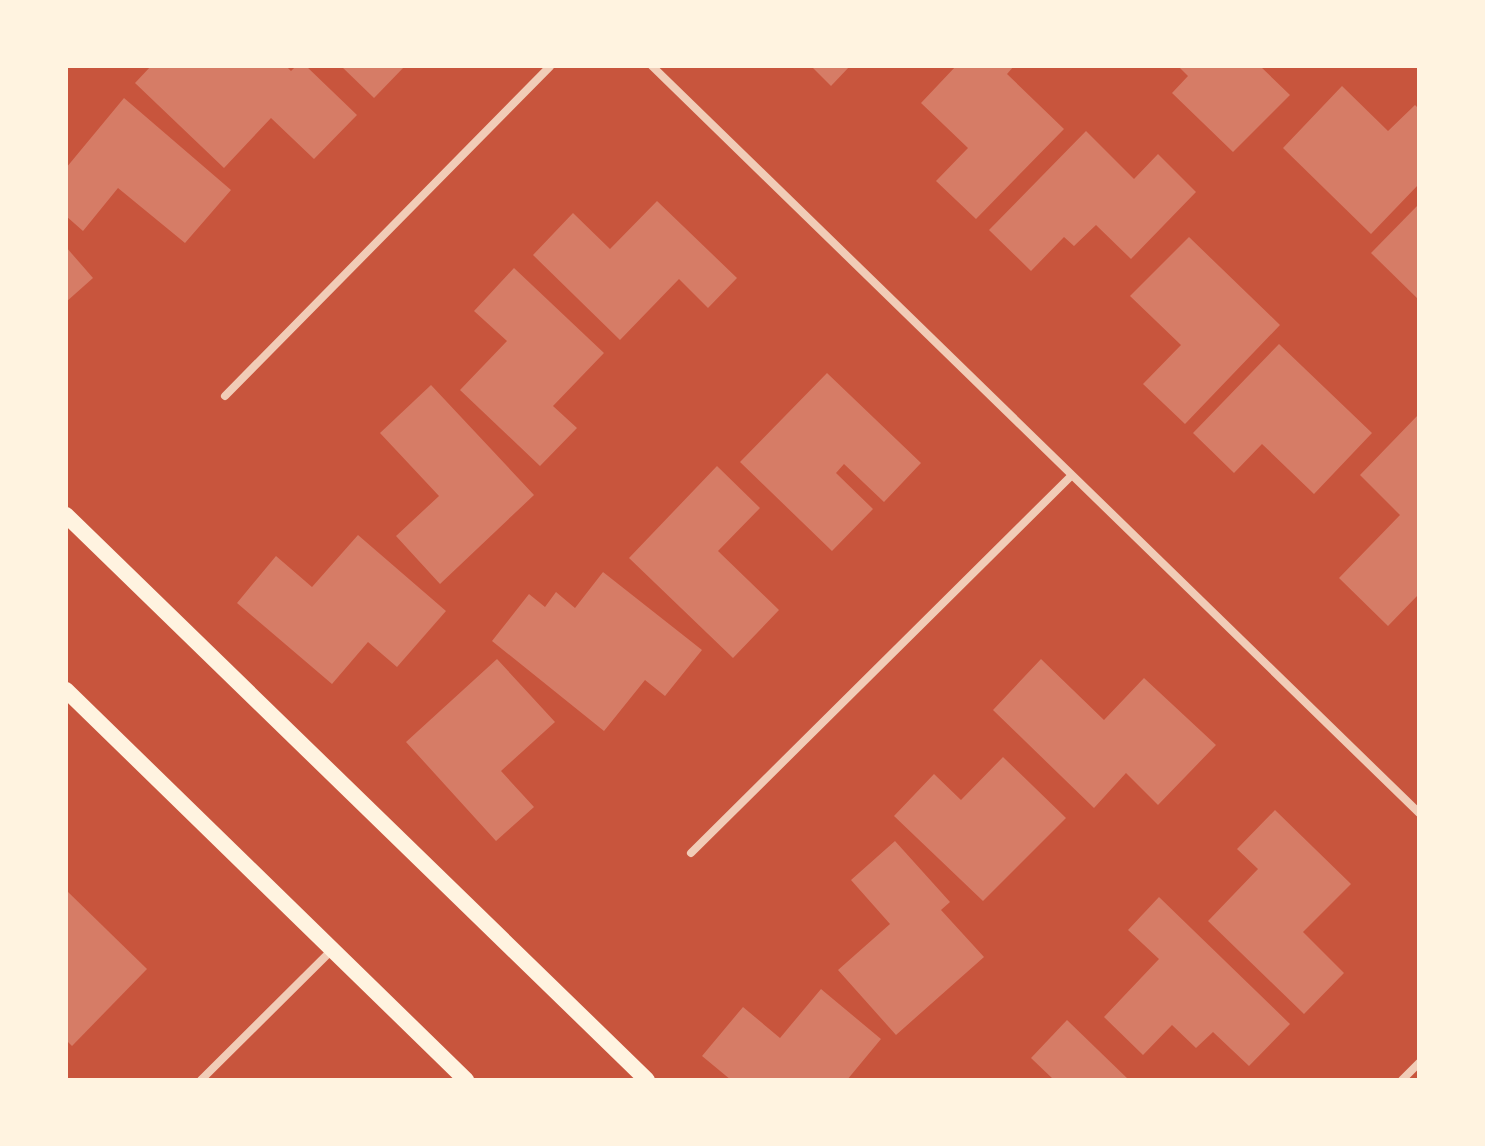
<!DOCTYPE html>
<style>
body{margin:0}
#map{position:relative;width:1485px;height:1146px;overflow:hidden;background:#c8553d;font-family:"Nunito Sans",sans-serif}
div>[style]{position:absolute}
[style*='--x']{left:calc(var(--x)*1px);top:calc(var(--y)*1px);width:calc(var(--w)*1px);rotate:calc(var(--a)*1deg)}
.building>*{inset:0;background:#d67c66}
.minor>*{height:8px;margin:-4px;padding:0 4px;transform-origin:4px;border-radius:4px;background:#f1ccb7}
.secondary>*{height:16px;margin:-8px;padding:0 8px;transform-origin:8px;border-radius:8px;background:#fff3e0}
span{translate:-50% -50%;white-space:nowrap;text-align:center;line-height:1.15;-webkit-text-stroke:6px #fff3e0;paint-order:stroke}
.frame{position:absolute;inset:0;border:68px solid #fff3e0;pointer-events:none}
</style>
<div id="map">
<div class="building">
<div style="clip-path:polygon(151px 66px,286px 66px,291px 71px,296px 66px,306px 66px,357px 115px,314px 159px,271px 118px,224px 168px,135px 83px)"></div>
<div style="clip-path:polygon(341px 66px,405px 66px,374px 98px)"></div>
<div style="clip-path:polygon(811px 66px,850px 66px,831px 86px)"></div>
<div style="clip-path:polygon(956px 66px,1014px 66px,1007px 74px,1064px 129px,976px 219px,936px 181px,968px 148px,921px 103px)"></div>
<div style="clip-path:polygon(1178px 66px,1260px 66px,1290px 95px,1233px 152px,1172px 93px,1188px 76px)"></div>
<div style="clip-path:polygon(1342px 86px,1388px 131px,1415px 105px,1419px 109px,1419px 184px,1371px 234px,1283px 148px)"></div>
<div style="clip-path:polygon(124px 98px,231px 190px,185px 243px,118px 188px,83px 231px,66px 216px,66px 168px)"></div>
<div style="clip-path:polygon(1086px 131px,1134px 179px,1158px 154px,1196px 192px,1131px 259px,1096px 225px,1074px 246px,1064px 237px,1031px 271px,989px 230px)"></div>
<div style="clip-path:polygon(657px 201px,737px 278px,708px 308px,679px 279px,620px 340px,533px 255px,573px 213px,610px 249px)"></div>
<div style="clip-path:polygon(1419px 204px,1419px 300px,1371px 253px)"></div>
<div style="clip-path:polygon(1189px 237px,1280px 325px,1185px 424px,1143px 384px,1181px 345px,1130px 296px)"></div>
<div style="clip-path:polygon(66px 247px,93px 278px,66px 302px)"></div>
<div style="clip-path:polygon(514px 268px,604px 353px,553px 406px,577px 428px,540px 466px,460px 390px,507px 341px,474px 311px)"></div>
<div style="clip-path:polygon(1279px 344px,1372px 433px,1314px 494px,1262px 444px,1234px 473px,1193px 433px)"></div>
<div style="clip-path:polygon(827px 373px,921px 463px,884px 502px,844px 464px,836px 473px,873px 509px,832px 551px,740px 462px)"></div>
<div style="clip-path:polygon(431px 385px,534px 495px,440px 584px,396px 536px,439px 496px,380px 433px)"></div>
<div style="clip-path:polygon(1419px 414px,1419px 594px,1388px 626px,1339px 578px,1400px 515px,1360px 475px)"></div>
<div style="clip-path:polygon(717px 466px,760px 508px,718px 551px,779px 610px,733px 658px,629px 558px)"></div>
<div style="clip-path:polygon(358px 535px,446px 611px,397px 667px,368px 642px,332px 684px,237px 603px,276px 556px,312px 587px)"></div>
<div style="clip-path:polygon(603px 572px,702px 650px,665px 696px,645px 680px,604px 731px,492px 641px,529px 594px,545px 607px,556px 592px,575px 608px)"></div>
<div style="clip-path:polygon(497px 659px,555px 722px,501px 771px,534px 807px,496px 841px,406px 742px)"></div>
<div style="clip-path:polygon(1041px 659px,1104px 720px,1144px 678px,1216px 745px,1158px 805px,1126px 773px,1094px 808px,993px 710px)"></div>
<div style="clip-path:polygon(1003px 757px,1066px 818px,983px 901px,894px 816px,934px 774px,961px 800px)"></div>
<div style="clip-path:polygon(1275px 810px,1351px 884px,1303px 932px,1344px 973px,1304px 1014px,1208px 921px,1258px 869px,1237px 849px)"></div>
<div style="clip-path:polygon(895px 841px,950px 902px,941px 910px,984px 957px,896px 1035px,838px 970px,890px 924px,851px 880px)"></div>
<div style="clip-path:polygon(66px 890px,147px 969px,72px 1046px,66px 1040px)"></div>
<div style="clip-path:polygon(1159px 897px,1290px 1024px,1249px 1066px,1213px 1032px,1196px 1048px,1172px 1025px,1143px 1055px,1104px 1017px,1159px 959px,1128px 930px)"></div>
<div style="clip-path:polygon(821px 989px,881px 1039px,847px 1080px,731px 1080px,702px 1056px,743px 1007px,780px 1038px)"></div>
<div style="clip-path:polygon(1067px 1020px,1129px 1080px,1054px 1080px,1031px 1058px)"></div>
</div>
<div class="minor">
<div style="--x:652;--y:66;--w:1071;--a:44.24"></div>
<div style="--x:225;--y:396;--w:463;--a:-45.4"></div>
<div style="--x:691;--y:853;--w:535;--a:-44.77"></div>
<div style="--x:201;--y:1080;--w:186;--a:-44.8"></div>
<div style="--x:1402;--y:1080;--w:24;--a:-45"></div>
</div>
<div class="secondary">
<div style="--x:66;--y:515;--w:810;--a:44.2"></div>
<div style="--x:66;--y:690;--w:559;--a:44.27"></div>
</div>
<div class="frame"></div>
</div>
